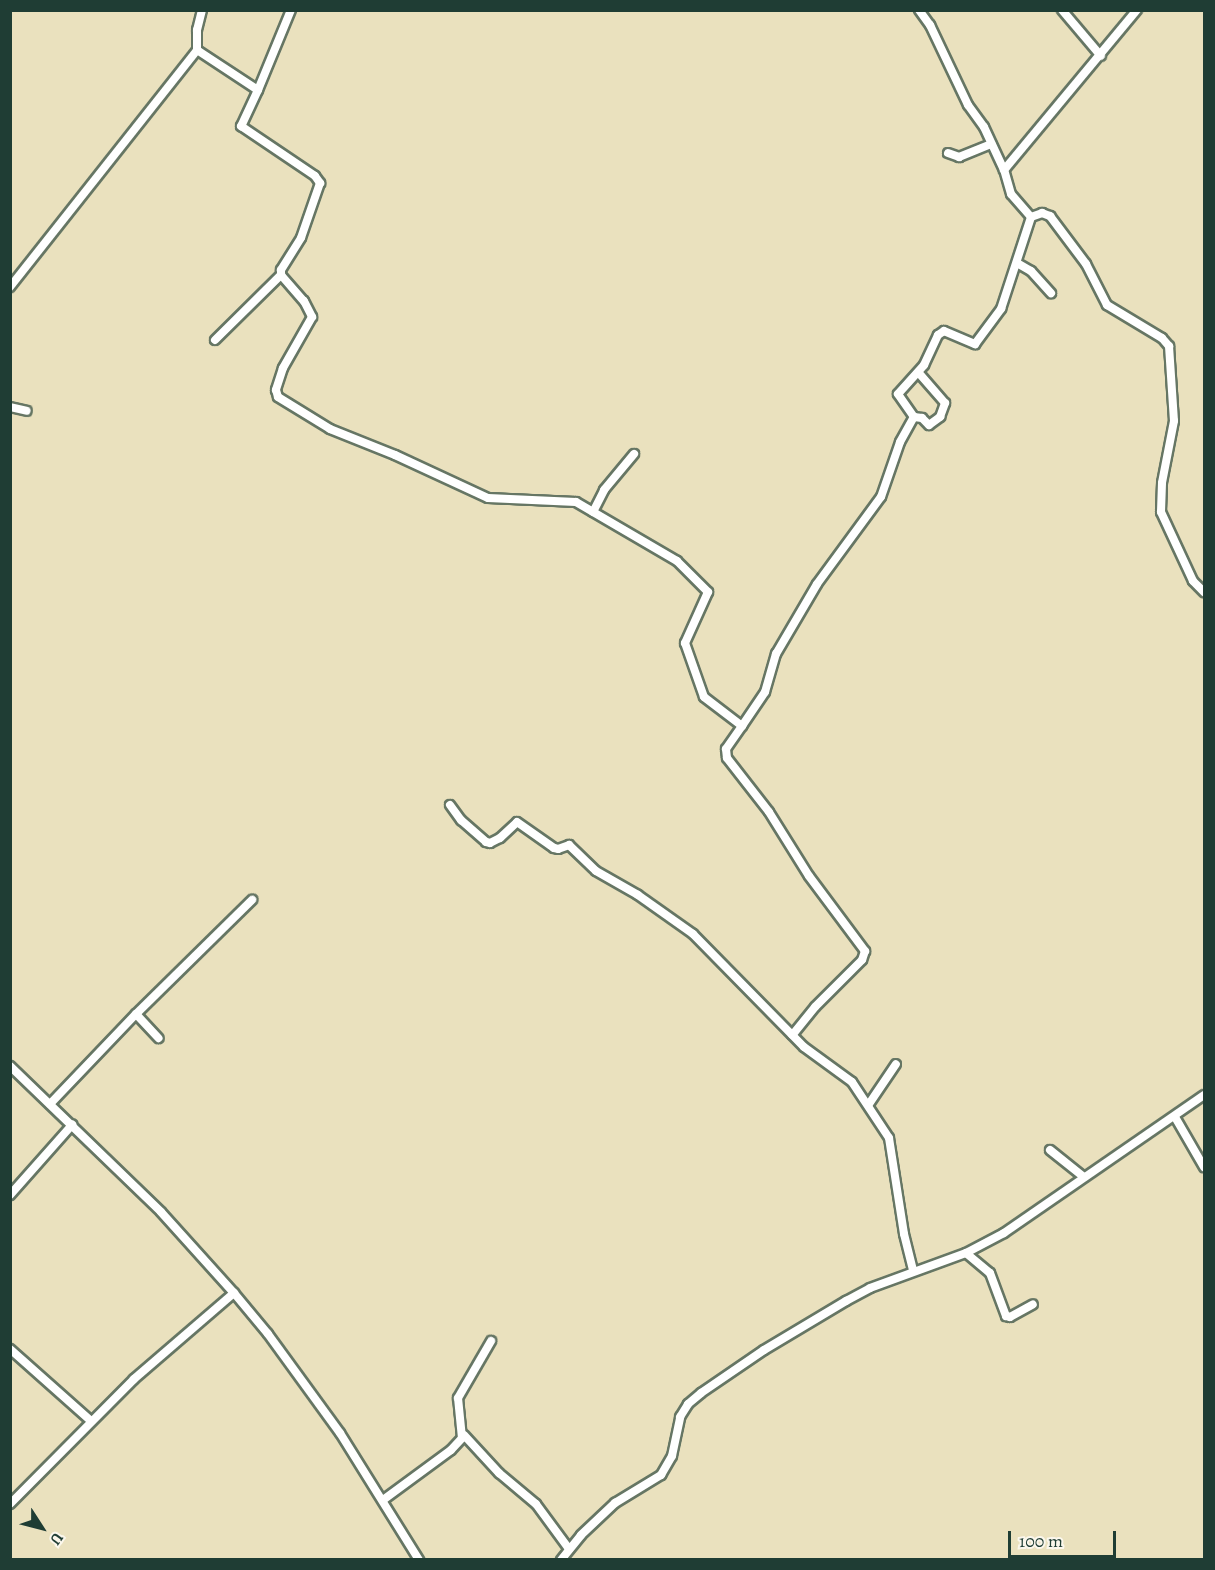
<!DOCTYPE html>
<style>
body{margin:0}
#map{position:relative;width:1215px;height:1570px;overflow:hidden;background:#eae1be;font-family:Alegreya,serif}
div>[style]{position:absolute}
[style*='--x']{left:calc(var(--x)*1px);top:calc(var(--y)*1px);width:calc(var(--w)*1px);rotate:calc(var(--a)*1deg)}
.roads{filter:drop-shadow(2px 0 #667664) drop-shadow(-2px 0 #667664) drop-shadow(0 2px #667664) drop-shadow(0 -2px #667664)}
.minor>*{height:8px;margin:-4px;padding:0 4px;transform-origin:4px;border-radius:4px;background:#fff}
span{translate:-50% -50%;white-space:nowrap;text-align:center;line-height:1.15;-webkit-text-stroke:4.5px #fbf7ec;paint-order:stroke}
.frame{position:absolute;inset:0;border:12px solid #1f3d34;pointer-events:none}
.north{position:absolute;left:12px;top:1498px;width:60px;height:60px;-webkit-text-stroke:4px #fbf7ec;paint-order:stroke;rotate:126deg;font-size:16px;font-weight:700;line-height:24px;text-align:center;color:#1f3d34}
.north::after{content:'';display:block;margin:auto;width:21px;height:27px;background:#1f3d34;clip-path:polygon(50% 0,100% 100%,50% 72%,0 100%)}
.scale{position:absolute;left:1008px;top:1531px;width:108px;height:27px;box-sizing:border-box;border:3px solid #1f3d34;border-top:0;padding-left:8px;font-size:18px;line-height:21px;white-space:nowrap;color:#1f3d34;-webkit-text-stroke:4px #fbf7ec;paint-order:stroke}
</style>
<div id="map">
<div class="roads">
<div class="minor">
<div style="--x:202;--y:10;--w:21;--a:104"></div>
<div style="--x:197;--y:30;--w:20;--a:90"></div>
<div style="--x:197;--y:50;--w:73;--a:33.3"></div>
<div style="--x:258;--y:90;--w:40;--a:115"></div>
<div style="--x:241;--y:126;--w:89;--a:34"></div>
<div style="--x:315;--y:176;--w:9;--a:54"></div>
<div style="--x:320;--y:183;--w:58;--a:109.1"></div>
<div style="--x:301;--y:238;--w:38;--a:122"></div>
<div style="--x:281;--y:270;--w:5;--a:90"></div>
<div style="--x:281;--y:275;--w:35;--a:49"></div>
<div style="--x:304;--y:301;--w:18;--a:63"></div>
<div style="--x:312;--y:317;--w:59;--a:119.6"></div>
<div style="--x:283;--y:368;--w:23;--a:108"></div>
<div style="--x:276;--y:390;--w:7;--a:74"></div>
<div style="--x:278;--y:397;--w:61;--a:31.6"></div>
<div style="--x:330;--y:429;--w:70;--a:21.8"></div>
<div style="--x:395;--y:455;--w:102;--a:24.8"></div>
<div style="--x:488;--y:498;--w:88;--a:2.6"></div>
<div style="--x:576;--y:502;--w:117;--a:30.3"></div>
<div style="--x:677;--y:561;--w:44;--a:45"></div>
<div style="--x:708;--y:592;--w:56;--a:114.3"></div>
<div style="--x:685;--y:643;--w:57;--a:70.6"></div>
<div style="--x:704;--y:697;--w:48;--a:37.3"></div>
<div style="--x:742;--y:726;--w:28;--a:125"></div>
<div style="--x:726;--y:749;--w:9;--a:84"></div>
<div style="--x:727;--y:758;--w:68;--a:52.1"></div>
<div style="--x:769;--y:812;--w:75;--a:58"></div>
<div style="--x:809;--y:876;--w:94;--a:53.3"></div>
<div style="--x:865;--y:951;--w:9;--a:108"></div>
<div style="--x:862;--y:960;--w:66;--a:135"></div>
<div style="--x:815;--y:1007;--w:36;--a:129"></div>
<div style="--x:919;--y:10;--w:19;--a:54"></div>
<div style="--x:930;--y:25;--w:89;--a:64.6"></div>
<div style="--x:968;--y:105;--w:27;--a:54"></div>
<div style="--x:984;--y:127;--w:47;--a:65.1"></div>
<div style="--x:1062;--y:10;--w:60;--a:49.7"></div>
<div style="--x:258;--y:90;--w:87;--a:-67.6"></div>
<div style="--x:948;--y:153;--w:12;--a:20"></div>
<div style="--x:959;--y:157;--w:35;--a:-22"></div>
<div style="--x:1031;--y:217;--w:12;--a:-20"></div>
<div style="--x:1042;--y:213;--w:9;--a:21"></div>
<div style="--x:1050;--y:216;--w:60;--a:53.1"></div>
<div style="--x:1086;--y:264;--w:46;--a:62.9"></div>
<div style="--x:1107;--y:305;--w:64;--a:31"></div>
<div style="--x:1162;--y:338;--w:11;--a:49"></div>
<div style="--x:1169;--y:346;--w:75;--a:86.2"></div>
<div style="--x:1174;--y:421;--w:63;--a:101"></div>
<div style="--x:1162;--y:483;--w:29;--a:92"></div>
<div style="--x:1161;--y:512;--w:76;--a:65.1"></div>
<div style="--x:1193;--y:581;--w:16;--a:45"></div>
<div style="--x:1017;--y:263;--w:16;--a:30"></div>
<div style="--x:1031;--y:271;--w:30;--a:48"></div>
<div style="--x:10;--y:287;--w:302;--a:-51.7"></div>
<div style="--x:215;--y:340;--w:93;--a:-44.6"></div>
<div style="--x:10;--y:407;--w:17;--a:13"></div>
<div style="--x:914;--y:417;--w:8;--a:7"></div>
<div style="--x:922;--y:418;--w:10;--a:45"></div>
<div style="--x:929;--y:425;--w:14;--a:-36"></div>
<div style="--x:940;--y:417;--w:15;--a:-70"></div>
<div style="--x:945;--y:403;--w:40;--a:-131"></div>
<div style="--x:593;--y:512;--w:25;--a:-63"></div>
<div style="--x:604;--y:490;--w:47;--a:-50.2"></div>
<div style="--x:742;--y:726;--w:41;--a:-55.9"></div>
<div style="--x:765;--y:692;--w:40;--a:-74"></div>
<div style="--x:776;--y:654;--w:81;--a:-59.6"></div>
<div style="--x:817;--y:584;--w:108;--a:-53.7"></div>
<div style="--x:881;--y:497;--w:58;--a:-70.9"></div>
<div style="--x:900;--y:442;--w:29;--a:-61"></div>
<div style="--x:914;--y:417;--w:28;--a:-125"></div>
<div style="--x:898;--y:394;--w:39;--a:-48"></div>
<div style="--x:924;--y:365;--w:33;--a:-65"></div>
<div style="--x:938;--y:335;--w:7;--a:-34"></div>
<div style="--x:944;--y:331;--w:34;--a:23"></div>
<div style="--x:975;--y:344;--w:44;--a:-53.4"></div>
<div style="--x:1001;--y:309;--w:97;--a:-71.9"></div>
<div style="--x:1031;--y:217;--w:30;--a:-131"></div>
<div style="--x:1011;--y:194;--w:25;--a:-106"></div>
<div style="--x:1004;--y:170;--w:208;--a:-50.3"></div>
<div style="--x:450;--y:805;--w:19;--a:54"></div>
<div style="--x:461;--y:820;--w:33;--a:41"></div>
<div style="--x:486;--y:842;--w:4;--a:14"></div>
<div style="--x:490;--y:843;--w:11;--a:-27"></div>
<div style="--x:500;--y:838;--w:23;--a:-43"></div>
<div style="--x:517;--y:822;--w:45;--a:35.1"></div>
<div style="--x:554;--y:848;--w:4;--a:14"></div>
<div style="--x:558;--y:849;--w:12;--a:-20"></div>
<div style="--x:569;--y:845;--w:37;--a:44"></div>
<div style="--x:596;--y:871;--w:48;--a:29.7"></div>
<div style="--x:638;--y:895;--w:67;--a:35.3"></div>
<div style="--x:693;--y:934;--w:158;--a:45.5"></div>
<div style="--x:804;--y:1047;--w:59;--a:36.1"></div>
<div style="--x:852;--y:1082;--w:67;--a:56.5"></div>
<div style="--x:889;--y:1138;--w:97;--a:81.1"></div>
<div style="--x:904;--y:1234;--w:38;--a:76"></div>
<div style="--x:136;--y:1014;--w:33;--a:47"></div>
<div style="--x:10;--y:1066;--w:210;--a:44"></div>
<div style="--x:161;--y:1212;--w:109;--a:48"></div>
<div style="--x:234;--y:1293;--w:53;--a:50.3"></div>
<div style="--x:268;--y:1334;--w:122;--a:54"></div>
<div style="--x:340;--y:1433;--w:150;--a:58.1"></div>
<div style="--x:50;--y:1104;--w:124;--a:-46.3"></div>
<div style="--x:136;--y:1014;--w:163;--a:-44.5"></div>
<div style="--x:869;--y:1104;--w:48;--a:-56"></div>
<div style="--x:1175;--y:1117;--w:58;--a:59.9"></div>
<div style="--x:1050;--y:1150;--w:43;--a:38.5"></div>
<div style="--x:10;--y:1195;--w:94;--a:-48.5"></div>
<div style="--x:966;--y:1253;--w:31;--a:40"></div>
<div style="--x:990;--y:1273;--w:46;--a:69.6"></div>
<div style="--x:1006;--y:1316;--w:4;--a:14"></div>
<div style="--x:1010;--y:1317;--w:26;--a:-29"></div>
<div style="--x:10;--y:1349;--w:108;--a:41.6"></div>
<div style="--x:464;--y:1435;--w:52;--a:47.4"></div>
<div style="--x:499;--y:1473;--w:48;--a:40"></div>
<div style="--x:536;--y:1504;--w:56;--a:53.7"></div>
<div style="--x:383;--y:1500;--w:84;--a:-36.3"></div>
<div style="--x:451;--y:1450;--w:16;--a:-47"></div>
<div style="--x:462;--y:1438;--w:40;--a:-95.7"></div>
<div style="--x:458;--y:1398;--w:66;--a:-59.9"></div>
<div style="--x:10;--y:1504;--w:176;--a:-45.2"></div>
<div style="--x:134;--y:1379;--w:132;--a:-40.7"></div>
<div style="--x:561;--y:1560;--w:32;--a:-51"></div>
<div style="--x:581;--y:1535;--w:47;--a:-43.3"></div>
<div style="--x:615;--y:1503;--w:54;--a:-31.3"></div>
<div style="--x:661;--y:1475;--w:22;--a:-60"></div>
<div style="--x:672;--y:1456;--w:40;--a:-78"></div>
<div style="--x:680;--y:1417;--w:15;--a:-58"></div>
<div style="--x:688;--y:1404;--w:17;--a:-40"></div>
<div style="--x:701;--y:1393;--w:76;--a:-34.3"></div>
<div style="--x:764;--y:1350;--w:96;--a:-30.9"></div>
<div style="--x:846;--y:1301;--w:27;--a:-28"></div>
<div style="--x:870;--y:1288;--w:102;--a:-20"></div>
<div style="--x:966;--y:1253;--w:43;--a:-27.8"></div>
<div style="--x:1004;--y:1233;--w:243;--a:-34.6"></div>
</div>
</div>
<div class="frame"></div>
<div class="north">U</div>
<div class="scale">100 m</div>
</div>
